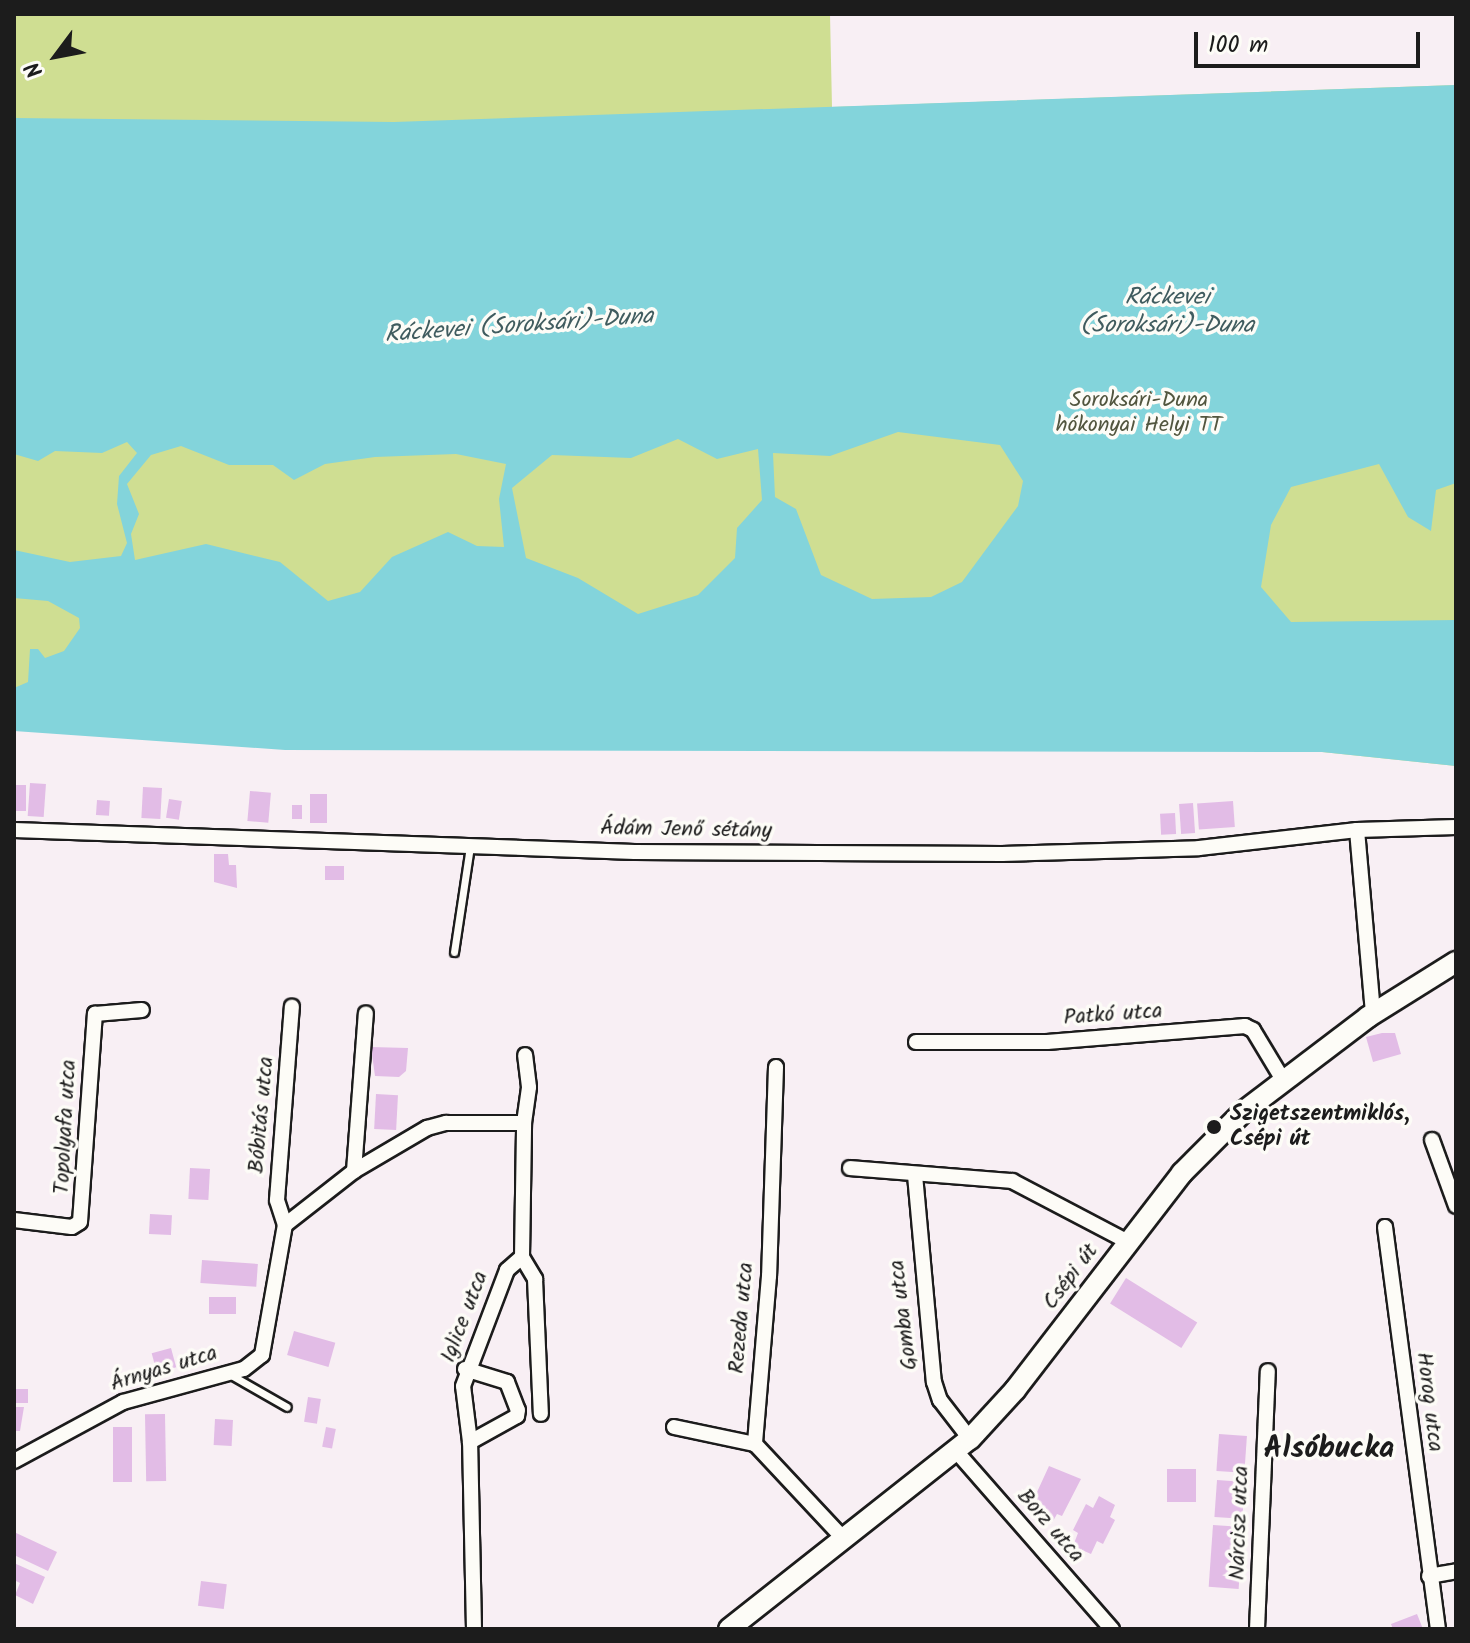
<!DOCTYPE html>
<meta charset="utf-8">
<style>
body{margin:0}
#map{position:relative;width:1470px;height:1643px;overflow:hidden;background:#f8eff4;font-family:Kalam,sans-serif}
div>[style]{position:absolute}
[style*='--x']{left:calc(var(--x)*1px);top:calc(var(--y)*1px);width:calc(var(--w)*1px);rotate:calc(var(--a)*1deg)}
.green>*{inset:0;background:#cfde92}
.water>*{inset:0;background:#83d4db}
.building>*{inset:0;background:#e2bce6;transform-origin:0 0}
.roads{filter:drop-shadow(2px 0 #1c1c1c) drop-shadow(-2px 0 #1c1c1c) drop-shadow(0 2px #1c1c1c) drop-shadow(0 -2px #1c1c1c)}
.lane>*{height:7px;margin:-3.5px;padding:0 3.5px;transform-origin:3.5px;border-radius:3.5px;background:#fdfcf7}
.street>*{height:14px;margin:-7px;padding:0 7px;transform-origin:7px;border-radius:7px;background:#fdfcf7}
.secondary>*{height:20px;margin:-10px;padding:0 10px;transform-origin:10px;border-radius:10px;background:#fdfcf7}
.dots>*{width:22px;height:22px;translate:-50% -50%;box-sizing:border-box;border:4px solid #fdfcf7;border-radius:50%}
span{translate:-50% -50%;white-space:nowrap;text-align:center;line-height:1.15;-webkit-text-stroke:7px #fdfcf7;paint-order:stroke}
.park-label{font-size:22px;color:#52563f}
.street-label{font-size:22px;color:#1c1c1c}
.poi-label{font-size:22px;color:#1c1c1c;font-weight:700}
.left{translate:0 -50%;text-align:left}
.water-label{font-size:24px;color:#405c5f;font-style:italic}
.district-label{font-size:30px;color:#1c1c1c;font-weight:700}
.frame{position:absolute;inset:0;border:16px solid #1c1c1c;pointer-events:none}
.north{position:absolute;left:16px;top:16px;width:80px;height:80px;-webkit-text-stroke:6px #fdfcf7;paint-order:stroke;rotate:238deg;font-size:22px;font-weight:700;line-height:32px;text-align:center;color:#1c1c1c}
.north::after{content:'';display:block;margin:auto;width:28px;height:36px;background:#1c1c1c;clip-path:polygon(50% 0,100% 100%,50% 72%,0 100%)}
.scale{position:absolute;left:1194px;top:32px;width:226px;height:36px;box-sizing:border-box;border:4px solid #1c1c1c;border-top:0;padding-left:10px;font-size:24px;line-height:28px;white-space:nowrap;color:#1c1c1c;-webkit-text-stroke:6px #fdfcf7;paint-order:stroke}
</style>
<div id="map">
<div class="green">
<div style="clip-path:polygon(14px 14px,830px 14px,832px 107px,1456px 85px,1456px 766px,1322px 752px,14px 699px)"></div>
</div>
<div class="water">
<div style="clip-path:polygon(evenodd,1456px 85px,1456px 483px,1436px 490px,1431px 531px,1408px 517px,1379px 464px,1291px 487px,1271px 525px,1261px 587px,1291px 622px,1456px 620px,1456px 766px,1322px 752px,285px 750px,14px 731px,14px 688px,28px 682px,30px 649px,38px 649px,45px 658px,64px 651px,80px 628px,79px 618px,48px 601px,14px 598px,14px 550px,70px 562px,121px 556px,127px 543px,117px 504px,119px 476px,137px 453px,127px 442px,102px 453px,55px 451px,38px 461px,14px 454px,14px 118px,394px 122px,1456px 85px,898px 432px,1000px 445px,1023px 481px,1018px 506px,962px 582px,931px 597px,872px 599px,821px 575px,796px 509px,775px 497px,773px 453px,830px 456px,898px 432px,1456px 85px,678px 439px,717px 459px,758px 449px,762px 500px,737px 528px,735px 558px,698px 595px,638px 614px,578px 578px,526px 558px,512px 488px,552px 455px,631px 458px,678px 439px,1456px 85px,181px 446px,229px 465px,273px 465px,294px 480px,325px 464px,375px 457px,456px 454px,506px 464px,499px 499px,504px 547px,477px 546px,448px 532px,392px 557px,360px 592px,328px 601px,280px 562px,206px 544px,135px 560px,131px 534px,139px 514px,127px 484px,151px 455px,181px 446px)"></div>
</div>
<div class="building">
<div style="left:30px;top:783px;width:16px;height:33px;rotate:4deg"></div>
<div style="left:14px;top:785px;width:12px;height:26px"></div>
<div style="left:143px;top:787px;width:19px;height:31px;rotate:3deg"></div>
<div style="left:250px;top:791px;width:21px;height:30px;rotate:5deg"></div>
<div style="left:310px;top:794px;width:17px;height:29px"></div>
<div style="left:169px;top:799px;width:13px;height:19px;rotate:9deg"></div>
<div style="left:97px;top:800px;width:13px;height:15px;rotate:4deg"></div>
<div style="left:1233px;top:801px;width:26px;height:36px;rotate:86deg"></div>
<div style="left:1193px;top:803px;width:30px;height:14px;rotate:86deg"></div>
<div style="left:292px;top:805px;width:10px;height:14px"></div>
<div style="left:1175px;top:813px;width:21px;height:15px;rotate:87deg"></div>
<div style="clip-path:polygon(214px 854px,228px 854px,229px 865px,236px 865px,237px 888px,214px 882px)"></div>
<div style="left:325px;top:866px;width:19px;height:14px"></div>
<div style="clip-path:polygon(1382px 1033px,1395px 1033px,1401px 1054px,1373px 1062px,1366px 1037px)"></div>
<div style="clip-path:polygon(371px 1047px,408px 1048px,406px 1071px,399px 1077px,375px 1076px)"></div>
<div style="left:376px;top:1094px;width:22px;height:35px;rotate:3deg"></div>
<div style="left:190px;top:1168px;width:20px;height:31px;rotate:3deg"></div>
<div style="left:150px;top:1214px;width:22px;height:20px;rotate:3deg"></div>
<div style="left:202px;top:1260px;width:56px;height:23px;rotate:4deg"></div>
<div style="left:1126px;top:1278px;width:84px;height:30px;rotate:32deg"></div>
<div style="left:209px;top:1297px;width:27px;height:17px"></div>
<div style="left:294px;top:1331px;width:43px;height:25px;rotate:16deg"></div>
<div style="left:171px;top:1348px;width:20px;height:20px;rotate:75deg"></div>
<div style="left:14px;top:1389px;width:14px;height:14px"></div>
<div style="left:308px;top:1397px;width:13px;height:25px;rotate:9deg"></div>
<div style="clip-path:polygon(14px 1407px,24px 1407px,20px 1431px,14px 1431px)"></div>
<div style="left:165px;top:1414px;width:67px;height:20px;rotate:89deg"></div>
<div style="left:215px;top:1419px;width:18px;height:26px;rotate:3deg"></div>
<div style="left:113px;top:1427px;width:19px;height:55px"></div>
<div style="left:326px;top:1427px;width:10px;height:20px;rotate:11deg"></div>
<div style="left:1219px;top:1434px;width:28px;height:37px;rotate:4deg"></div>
<div style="clip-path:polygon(1049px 1466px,1081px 1479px,1062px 1516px,1057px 1514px,1052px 1523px,1034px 1515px,1038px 1506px,1032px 1503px)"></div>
<div style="left:1167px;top:1469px;width:29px;height:33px"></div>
<div style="left:1217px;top:1480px;width:28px;height:37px;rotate:4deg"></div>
<div style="clip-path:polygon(1099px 1496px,1115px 1505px,1110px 1517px,1115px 1520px,1103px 1544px,1097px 1541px,1091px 1554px,1073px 1546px,1078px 1533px,1073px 1530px,1086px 1504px,1093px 1508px)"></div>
<div style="left:1213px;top:1525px;width:30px;height:62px;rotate:4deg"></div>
<div style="clip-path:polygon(14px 1532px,57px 1552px,48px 1571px,14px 1555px)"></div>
<div style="clip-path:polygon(14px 1563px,45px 1577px,33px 1604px,15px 1595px,20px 1583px,14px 1580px)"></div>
<div style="left:201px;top:1581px;width:26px;height:25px;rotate:7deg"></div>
<div style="clip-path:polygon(1417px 1614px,1423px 1629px,1393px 1629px,1391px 1624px)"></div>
</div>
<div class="roads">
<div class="lane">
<div style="--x:454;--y:952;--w:107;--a:-81.4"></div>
<div style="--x:231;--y:1375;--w:64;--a:29.7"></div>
</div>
<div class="street">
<div style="--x:14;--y:830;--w:621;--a:2.03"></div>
<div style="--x:635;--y:852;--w:367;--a:0.3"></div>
<div style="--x:1002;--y:854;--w:197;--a:-1.7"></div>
<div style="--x:1199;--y:848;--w:159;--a:-6.5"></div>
<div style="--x:1357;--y:830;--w:99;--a:-1.7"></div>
<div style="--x:1357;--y:830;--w:184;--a:85"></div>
<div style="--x:916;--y:1042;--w:131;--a:0"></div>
<div style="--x:1047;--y:1042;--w:199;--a:-4.6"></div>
<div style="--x:1245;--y:1026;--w:9;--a:27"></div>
<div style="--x:1253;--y:1030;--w:58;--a:59"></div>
<div style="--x:776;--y:1067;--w:209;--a:91.9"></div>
<div style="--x:769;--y:1276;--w:169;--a:94.8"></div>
<div style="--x:755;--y:1444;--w:127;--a:46.9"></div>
<div style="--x:1432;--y:1140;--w:70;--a:70"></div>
<div style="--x:850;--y:1168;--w:163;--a:4.6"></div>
<div style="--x:1012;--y:1181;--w:131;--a:27.7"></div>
<div style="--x:354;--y:1171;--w:158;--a:-85.7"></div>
<div style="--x:915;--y:1175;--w:208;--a:84.8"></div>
<div style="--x:934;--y:1382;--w:19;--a:72"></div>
<div style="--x:940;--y:1400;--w:49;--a:52.4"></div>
<div style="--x:14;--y:1220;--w:58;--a:6.9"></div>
<div style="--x:72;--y:1227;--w:9;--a:-32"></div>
<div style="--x:80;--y:1222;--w:209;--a:-85.9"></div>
<div style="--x:95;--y:1014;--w:47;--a:-4.9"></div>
<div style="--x:285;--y:1225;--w:26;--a:-108"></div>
<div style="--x:277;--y:1200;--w:194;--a:-85.6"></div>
<div style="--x:1385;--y:1227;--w:405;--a:82.5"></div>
<div style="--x:522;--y:1257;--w:26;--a:59"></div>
<div style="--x:535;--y:1279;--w:135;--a:87.5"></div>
<div style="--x:465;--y:1369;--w:44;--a:17.2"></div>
<div style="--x:507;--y:1382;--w:30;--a:69"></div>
<div style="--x:518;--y:1410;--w:6;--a:99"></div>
<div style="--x:517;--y:1416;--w:54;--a:151"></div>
<div style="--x:674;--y:1427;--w:83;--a:11.9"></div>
<div style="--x:956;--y:1451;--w:237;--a:48.8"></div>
<div style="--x:14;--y:1461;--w:124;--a:-28.4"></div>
<div style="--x:123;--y:1402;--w:125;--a:-15.3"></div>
<div style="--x:244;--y:1369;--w:23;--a:-38"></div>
<div style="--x:262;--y:1355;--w:132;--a:-80"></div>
<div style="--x:285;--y:1225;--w:88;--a:-38"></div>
<div style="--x:354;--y:1171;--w:85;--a:-30.5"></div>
<div style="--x:427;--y:1128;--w:20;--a:-15"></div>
<div style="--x:446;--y:1123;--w:78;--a:0"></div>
<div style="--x:1429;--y:1576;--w:27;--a:-10"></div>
<div style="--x:474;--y:1629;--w:187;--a:-91.2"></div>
<div style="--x:470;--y:1442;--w:56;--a:-97.1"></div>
<div style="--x:463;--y:1386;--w:124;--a:-69.2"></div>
<div style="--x:507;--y:1270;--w:20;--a:-41"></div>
<div style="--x:522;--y:1257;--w:134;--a:-89.1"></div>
<div style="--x:524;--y:1123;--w:36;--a:-82"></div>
<div style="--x:529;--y:1087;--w:32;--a:-97"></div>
<div style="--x:1257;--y:1629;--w:258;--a:-87.6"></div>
</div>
<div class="secondary">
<div style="--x:729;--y:1629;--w:307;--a:-38.3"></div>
<div style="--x:970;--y:1439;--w:67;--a:-47.4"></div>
<div style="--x:1015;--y:1390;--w:274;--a:-52.4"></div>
<div style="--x:1182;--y:1173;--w:86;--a:-45"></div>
<div style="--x:1243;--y:1112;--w:157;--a:-37.2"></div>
<div style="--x:1368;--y:1017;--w:104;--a:-32"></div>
</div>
</div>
<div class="dots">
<div style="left:1214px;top:1127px;background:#1c1c1c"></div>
</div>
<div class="park-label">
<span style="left:1139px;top:413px">Soroksári-Duna<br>hókonyai Helyi TT</span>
</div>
<div class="street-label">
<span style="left:686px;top:830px;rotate:1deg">Ádám Jenő sétány</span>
<span style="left:1113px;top:1015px;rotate:-4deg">Patkó utca</span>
<span style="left:262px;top:1115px;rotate:-85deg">Bóbitás utca</span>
<span style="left:66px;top:1127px;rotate:-87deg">Topolyafa utca</span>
<span style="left:1071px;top:1277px;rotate:-53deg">Csépi út</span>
<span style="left:904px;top:1315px;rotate:-97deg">Gomba utca</span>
<span style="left:465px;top:1317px;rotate:-69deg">Iglice utca</span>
<span style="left:742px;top:1318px;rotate:-85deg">Rezeda utca</span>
<span style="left:164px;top:1369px;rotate:-17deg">Árnyas utca</span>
<span style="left:1429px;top:1402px;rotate:83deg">Horog utca</span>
<span style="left:1240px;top:1523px;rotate:-88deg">Nárcisz utca</span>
<span style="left:1050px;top:1526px;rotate:49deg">Borz utca</span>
</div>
<div class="poi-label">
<span class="left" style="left:1230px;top:1127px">Szigetszentmiklós,<br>Csépi út</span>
</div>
<div class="water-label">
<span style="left:1167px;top:312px">Ráckevei<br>(Soroksári)-Duna</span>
<span style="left:519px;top:326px;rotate:-4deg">Ráckevei (Soroksári)-Duna</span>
</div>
<div class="district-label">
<span style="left:1329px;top:1449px">Alsóbucka</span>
</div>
<div class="frame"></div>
<div class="north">N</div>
<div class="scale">100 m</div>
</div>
